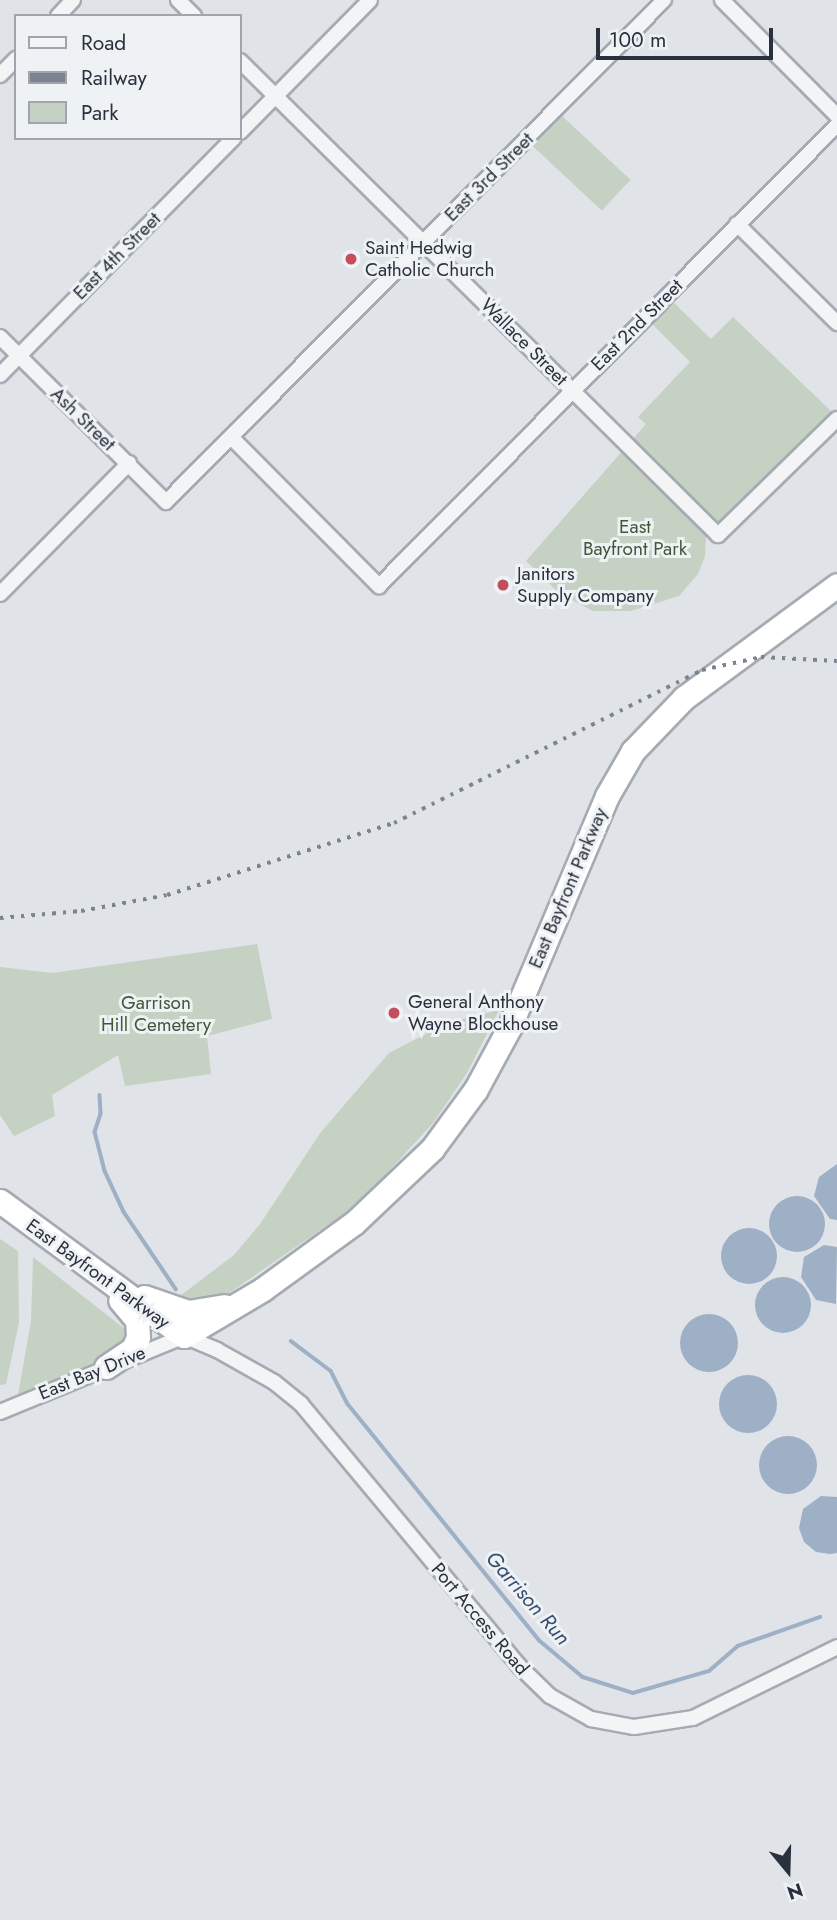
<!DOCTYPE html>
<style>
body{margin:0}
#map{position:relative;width:837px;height:1920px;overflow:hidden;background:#e0e3e8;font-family:Jost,sans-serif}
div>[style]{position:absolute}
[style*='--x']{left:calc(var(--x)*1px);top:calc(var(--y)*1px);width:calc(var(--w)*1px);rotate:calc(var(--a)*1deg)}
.green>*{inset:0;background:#c5d1c2;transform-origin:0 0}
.water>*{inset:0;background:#9eb0c5}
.round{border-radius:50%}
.stream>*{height:3.5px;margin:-1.75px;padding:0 1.75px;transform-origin:1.75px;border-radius:1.75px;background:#9eb0c5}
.roads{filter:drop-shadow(2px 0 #a6aab2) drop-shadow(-2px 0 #a6aab2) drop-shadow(0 2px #a6aab2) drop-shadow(0 -2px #a6aab2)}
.minor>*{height:14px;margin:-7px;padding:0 7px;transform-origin:7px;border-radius:7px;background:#f2f4f6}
.trunk>*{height:23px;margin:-11.5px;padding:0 11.5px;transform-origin:11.5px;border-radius:11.5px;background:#fff}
.rail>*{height:3.5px;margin-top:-1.75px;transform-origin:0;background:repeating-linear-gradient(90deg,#7b8290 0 3.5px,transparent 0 10.5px)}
.dots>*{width:19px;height:19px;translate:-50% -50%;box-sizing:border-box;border:4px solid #eff2f5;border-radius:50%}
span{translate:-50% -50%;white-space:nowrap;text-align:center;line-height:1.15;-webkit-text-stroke:6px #eff2f5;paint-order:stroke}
.street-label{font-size:19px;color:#2a313e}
.poi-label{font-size:19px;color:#2a313e}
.left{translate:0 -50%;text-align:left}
.park-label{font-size:19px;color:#3d5938}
.water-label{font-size:21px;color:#374e6f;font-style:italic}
.legend{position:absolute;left:14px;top:14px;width:228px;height:126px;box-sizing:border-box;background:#eff2f5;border:2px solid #a0a5ac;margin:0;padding:9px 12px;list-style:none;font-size:21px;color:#2a313e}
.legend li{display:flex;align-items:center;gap:14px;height:35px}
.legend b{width:35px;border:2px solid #a0a5ac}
.north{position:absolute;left:753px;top:1836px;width:70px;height:70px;-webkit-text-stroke:5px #eff2f5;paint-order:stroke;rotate:161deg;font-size:19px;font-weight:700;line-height:28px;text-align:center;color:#2a313e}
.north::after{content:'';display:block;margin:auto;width:24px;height:32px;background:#2a313e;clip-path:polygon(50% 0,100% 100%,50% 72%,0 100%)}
.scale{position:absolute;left:596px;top:28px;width:177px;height:32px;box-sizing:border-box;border:4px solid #2a313e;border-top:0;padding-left:9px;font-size:21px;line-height:24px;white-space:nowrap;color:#2a313e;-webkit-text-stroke:5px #eff2f5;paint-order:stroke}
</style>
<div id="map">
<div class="green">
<div style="left:561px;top:115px;width:95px;height:42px;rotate:43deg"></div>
<div style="clip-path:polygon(672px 301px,711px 339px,733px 317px,833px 413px,706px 537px,705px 556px,698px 574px,679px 596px,631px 611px,593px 611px,559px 593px,526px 561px,646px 424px,638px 417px,690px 362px,651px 323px)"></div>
<div style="clip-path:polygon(257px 944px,272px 1019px,207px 1036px,211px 1074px,125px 1086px,118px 1055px,52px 1095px,55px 1116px,14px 1136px,0 1115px,0 967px,52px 973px)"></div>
<div style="clip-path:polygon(499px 1010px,467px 1073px,433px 1123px,375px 1186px,345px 1213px,216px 1302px,172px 1302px,234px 1255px,260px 1224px,321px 1132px,389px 1053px,447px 1023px)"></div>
<div style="clip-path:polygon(0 1239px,18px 1251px,19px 1322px,6px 1384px,0 1385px)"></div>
<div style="clip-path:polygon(33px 1257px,130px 1333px,106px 1358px,18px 1395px,31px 1321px)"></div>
</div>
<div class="water">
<div style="clip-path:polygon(837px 1164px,837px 1220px,830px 1219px,814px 1196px,819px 1177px)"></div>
<div class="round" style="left:769px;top:1196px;width:56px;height:56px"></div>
<div class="round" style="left:721px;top:1228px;width:56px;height:56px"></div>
<div style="clip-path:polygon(824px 1245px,837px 1247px,836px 1304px,816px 1300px,801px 1277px,804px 1257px)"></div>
<div class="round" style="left:755px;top:1277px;width:56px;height:56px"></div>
<div class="round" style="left:680px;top:1314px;width:58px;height:58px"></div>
<div class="round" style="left:719px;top:1375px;width:58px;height:58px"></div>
<div class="round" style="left:759px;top:1436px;width:58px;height:58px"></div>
<div style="clip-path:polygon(821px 1496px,837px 1497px,837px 1553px,830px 1554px,816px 1552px,804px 1542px,799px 1528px,803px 1509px)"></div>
</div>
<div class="stream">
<div style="--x:100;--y:1095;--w:19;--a:87"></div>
<div style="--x:101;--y:1114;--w:19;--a:108"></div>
<div style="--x:95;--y:1132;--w:40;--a:75.6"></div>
<div style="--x:105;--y:1171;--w:45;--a:65.1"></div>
<div style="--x:124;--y:1212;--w:93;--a:56"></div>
<div style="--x:291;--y:1341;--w:50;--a:36.9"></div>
<div style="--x:331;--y:1371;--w:37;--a:63"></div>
<div style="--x:348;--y:1404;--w:304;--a:51"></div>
<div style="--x:539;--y:1640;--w:57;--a:40.1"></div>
<div style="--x:583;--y:1677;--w:52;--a:17.7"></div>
<div style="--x:633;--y:1693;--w:79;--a:-16.1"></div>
<div style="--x:709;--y:1671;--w:38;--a:-41"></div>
<div style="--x:738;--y:1646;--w:87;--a:-19.5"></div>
</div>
<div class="roads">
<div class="minor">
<div style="--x:178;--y:0;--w:23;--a:45"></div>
<div style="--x:722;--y:0;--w:163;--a:45.2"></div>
<div style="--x:58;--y:16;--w:22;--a:-47"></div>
<div style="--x:240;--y:61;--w:673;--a:44.76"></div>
<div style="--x:718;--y:535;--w:166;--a:-44.3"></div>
<div style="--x:0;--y:75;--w:23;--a:-45"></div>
<div style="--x:240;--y:132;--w:185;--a:-45.4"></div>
<div style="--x:737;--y:224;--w:141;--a:44.7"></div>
<div style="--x:0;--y:337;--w:234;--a:44.8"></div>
<div style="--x:166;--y:502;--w:707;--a:-45.23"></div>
<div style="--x:0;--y:375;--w:333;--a:-45.4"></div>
<div style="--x:232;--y:438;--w:209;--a:45.2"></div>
<div style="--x:379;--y:586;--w:650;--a:-45.19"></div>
<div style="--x:0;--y:594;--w:184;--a:-45.4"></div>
<div style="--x:0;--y:1412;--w:199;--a:-22.4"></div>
<div style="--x:184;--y:1336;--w:36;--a:23"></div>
<div style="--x:217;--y:1350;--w:65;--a:29.3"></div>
<div style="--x:274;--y:1382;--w:35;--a:39"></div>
<div style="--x:301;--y:1404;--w:341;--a:50.2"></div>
<div style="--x:519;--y:1666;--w:43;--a:44.1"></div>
<div style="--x:550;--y:1696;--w:47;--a:29.3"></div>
<div style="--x:591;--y:1719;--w:44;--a:10.5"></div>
<div style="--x:634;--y:1727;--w:60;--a:-8.7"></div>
<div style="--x:693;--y:1718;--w:161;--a:-26.2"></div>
</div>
<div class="trunk">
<div style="--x:0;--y:1201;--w:228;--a:36.3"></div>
<div style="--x:184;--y:1336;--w:92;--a:-30.7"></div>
<div style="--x:263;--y:1289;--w:112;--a:-36"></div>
<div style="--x:354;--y:1223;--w:108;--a:-43.5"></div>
<div style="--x:432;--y:1149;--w:74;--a:-53.7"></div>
<div style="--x:476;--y:1089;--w:69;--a:-61.6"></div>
<div style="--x:509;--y:1028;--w:252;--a:-67.1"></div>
<div style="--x:607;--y:796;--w:52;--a:-60"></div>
<div style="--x:633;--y:751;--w:74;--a:-46.1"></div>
<div style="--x:684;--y:698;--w:190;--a:-36.4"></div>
<div style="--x:144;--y:1297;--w:46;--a:18.8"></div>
<div style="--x:188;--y:1312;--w:37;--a:-9"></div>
<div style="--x:106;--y:1367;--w:32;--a:-34"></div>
<div style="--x:133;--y:1349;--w:13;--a:-67"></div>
<div style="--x:138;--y:1337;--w:17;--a:-93"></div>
<div style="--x:137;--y:1320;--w:26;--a:-130"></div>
</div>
</div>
<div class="rail">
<div style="--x:0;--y:918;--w:81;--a:-4.9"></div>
<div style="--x:81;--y:911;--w:87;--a:-10.5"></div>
<div style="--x:167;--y:895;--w:238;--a:-17.6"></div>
<div style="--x:394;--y:823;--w:344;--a:-26.4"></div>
<div style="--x:702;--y:670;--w:60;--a:-12.4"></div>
<div style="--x:761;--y:657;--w:76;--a:3"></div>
</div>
<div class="dots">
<div style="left:351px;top:259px;background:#c44e5c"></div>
<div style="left:503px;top:585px;background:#c44e5c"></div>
<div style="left:394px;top:1013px;background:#c44e5c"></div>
</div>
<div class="street-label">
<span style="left:489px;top:177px;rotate:-45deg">East 3rd Street</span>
<span style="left:117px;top:256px;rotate:-45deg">East 4th Street</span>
<span style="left:637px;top:325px;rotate:-45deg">East 2nd Street</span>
<span style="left:524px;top:342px;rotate:45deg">Wallace Street</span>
<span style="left:83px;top:419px;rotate:44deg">Ash Street</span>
<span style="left:568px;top:888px;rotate:-67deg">East Bayfront Parkway</span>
<span style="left:98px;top:1274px;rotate:36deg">East Bayfront Parkway</span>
<span style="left:92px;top:1373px;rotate:-22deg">East Bay Drive</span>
<span style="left:480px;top:1619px;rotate:50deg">Port Access Road</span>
</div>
<div class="poi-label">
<span class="left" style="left:365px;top:259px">Saint Hedwig<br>Catholic Church</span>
<span class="left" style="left:517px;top:585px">Janitors<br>Supply Company</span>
<span class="left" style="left:408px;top:1013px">General Anthony<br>Wayne Blockhouse</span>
</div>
<div class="park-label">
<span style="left:635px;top:538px">East<br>Bayfront Park</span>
<span style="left:156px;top:1014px">Garrison<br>Hill Cemetery</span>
</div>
<div class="water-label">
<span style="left:528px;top:1598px;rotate:49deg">Garrison Run</span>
</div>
<ul class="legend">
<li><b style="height:9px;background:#f2f4f6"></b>Road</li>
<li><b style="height:9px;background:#7b8290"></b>Railway</li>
<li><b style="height:19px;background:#c5d1c2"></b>Park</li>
</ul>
<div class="north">N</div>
<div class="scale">100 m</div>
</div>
